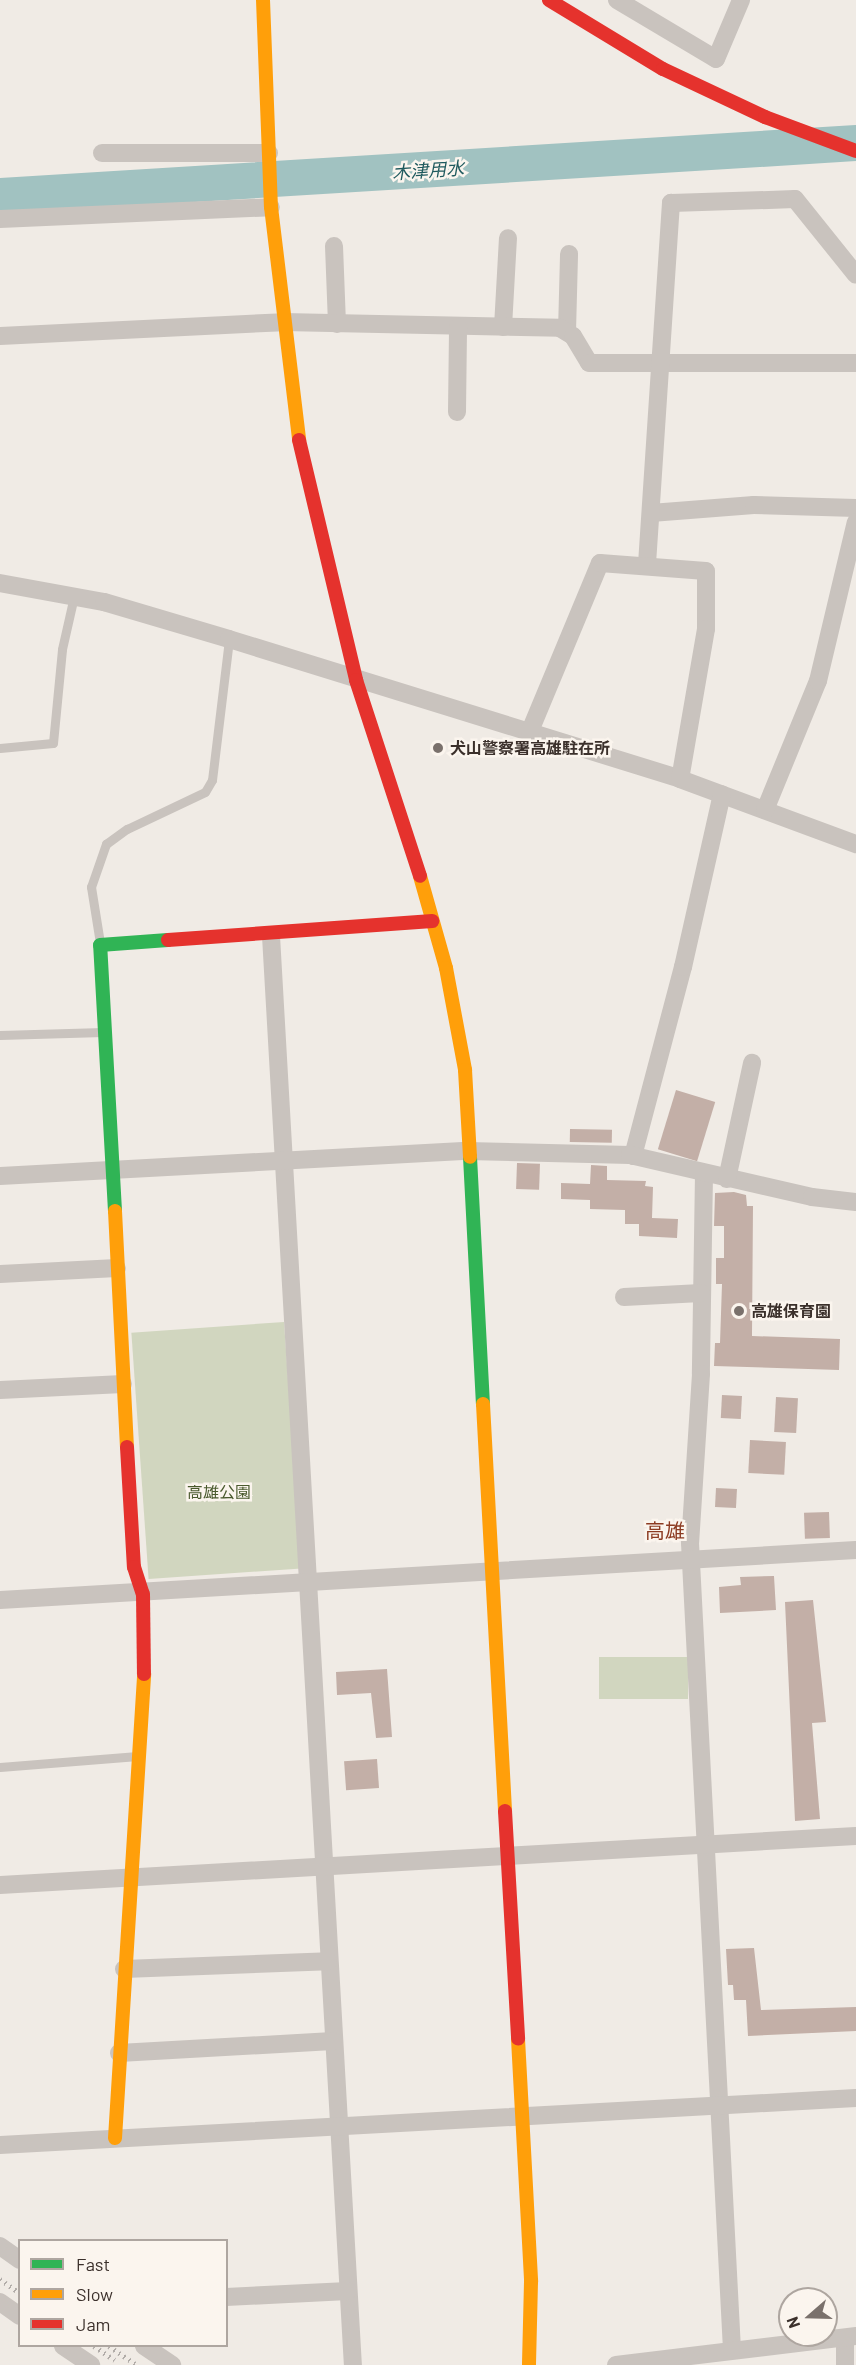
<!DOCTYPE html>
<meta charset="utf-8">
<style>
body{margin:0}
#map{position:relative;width:856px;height:2365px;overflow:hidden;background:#f0ebe5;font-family:Barlow,"Noto Sans JP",sans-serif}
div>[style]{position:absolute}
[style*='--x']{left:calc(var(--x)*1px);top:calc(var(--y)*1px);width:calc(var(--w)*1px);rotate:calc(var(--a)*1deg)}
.green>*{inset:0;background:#d1d6bf;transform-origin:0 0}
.river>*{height:36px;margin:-18px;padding:0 18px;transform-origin:18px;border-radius:18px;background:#a1c2c1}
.building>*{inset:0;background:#c3afa7;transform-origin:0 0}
.lane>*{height:9px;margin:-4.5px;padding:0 4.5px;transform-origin:4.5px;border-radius:4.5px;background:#c9c3be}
.street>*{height:18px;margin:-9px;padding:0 9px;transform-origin:9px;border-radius:9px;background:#c9c3be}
.fast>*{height:14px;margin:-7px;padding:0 7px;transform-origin:7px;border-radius:7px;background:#30b455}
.slow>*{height:14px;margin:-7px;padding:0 7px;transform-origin:7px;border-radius:7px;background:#ff9f0a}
.jam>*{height:14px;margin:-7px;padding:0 7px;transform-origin:7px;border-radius:7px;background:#e5322d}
.rail>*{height:4.5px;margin-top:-2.25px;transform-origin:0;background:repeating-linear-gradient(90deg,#b1aca8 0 1.5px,transparent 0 6px)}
.dots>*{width:16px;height:16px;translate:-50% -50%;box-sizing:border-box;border:3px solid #fbf5ee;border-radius:50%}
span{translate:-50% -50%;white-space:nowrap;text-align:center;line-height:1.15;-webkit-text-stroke:5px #fbf5ee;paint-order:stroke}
.poi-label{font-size:16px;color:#3b302b;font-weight:700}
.left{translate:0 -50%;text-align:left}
.park-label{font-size:16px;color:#4a5a2e}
.water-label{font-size:18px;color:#1f5a5e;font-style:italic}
.quarter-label{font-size:20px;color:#8c3b22}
.legend{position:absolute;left:18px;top:2239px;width:210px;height:108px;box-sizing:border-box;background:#fbf5ee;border:2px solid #aea6a0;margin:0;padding:8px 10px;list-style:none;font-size:18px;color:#3b302b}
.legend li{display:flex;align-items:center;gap:12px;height:30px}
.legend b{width:30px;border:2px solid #aea6a0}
.north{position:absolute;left:778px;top:2287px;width:60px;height:60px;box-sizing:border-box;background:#fbf5ee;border:2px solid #aea6a0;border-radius:50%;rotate:250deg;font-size:16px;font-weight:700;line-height:24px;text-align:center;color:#3b302b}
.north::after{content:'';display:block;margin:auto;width:21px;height:27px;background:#7a716c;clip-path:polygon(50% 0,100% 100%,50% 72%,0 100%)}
</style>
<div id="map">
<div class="green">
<div style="left:284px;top:1322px;width:247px;height:153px;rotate:86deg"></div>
<div style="left:688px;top:1657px;width:42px;height:89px;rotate:90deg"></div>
</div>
<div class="river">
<div style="--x:0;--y:196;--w:858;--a:-3.54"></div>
</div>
<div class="building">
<div style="left:676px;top:1090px;width:41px;height:62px;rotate:17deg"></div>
<div style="left:570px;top:1129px;width:42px;height:13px;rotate:1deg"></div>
<div style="left:517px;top:1163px;width:23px;height:26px;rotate:2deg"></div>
<div style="clip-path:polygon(591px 1165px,607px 1166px,607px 1180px,646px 1181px,645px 1186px,653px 1187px,652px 1218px,678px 1219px,677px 1238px,639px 1236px,639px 1224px,625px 1224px,625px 1210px,590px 1209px,590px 1200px,561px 1199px,561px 1183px,590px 1184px)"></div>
<div style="clip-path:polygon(734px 1192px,746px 1195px,747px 1206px,753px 1206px,752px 1336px,840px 1339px,839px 1370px,714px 1366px,715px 1343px,720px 1343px,722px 1284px,716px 1284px,716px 1258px,724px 1258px,724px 1226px,714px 1226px,715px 1193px)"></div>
<div style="left:722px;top:1395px;width:20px;height:23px;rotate:3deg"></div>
<div style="left:776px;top:1397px;width:22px;height:35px;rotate:3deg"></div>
<div style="left:750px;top:1440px;width:36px;height:33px;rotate:3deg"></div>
<div style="left:716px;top:1488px;width:21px;height:19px;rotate:3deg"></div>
<div style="left:829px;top:1512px;width:26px;height:25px;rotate:88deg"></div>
<div style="clip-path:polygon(774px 1576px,776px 1610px,720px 1613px,719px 1587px,741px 1585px,740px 1577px)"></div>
<div style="clip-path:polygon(813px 1600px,826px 1722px,812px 1723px,820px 1819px,795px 1821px,785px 1602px)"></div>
<div style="clip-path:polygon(387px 1669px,392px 1737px,376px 1738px,371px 1693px,337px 1695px,336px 1672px)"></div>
<div style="left:377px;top:1759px;width:29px;height:33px;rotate:86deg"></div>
<div style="clip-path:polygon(754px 1948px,761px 2010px,856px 2007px,856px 2031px,748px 2036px,746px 2000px,734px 2000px,733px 1985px,728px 1985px,726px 1949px)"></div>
</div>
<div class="lane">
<div style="--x:0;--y:748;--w:53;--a:-5.4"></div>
<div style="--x:53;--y:743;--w:94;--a:-84.5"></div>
<div style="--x:62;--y:649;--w:54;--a:-77.2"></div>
<div style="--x:100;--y:943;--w:57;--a:-99.1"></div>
<div style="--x:91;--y:887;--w:46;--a:-70.8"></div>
<div style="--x:106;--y:844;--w:26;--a:-36"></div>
<div style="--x:127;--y:829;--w:86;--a:-25.4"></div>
<div style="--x:205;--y:792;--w:14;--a:-60"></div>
<div style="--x:212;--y:780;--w:142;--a:-83.1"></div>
<div style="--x:0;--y:1035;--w:103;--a:-1.7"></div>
<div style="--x:0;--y:1767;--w:138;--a:-4.6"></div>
</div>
<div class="street">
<div style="--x:617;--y:0;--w:115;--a:30.8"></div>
<div style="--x:716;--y:59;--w:64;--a:-67"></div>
<div style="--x:102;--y:153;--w:167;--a:0"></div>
<div style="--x:0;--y:219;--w:271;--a:-2.5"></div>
<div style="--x:334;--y:246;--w:78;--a:87.8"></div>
<div style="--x:503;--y:327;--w:89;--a:-86.8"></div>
<div style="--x:567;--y:332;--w:78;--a:-88.5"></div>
<div style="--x:0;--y:336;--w:283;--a:-2.8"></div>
<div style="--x:283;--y:322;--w:277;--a:1.2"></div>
<div style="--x:560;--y:328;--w:15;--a:32"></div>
<div style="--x:573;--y:336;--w:31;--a:59"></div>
<div style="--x:589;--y:363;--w:267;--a:0"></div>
<div style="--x:457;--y:412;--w:85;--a:-89.3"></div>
<div style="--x:651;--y:513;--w:103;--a:-4.4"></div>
<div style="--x:754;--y:505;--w:102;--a:1.7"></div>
<div style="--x:647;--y:564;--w:362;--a:-86.2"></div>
<div style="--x:671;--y:203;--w:124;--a:-1.8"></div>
<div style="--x:795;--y:199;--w:97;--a:51.2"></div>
<div style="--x:0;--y:583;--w:106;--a:10.4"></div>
<div style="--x:104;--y:602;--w:130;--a:16.5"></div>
<div style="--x:229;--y:639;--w:472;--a:17.2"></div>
<div style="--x:680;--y:779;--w:188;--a:20.3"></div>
<div style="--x:530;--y:731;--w:182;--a:-67.4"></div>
<div style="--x:600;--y:563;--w:106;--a:4.3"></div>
<div style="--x:706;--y:571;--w:58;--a:90"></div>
<div style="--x:706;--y:629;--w:152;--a:99.8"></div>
<div style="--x:765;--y:810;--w:139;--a:-67.7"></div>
<div style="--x:818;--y:681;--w:163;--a:-76.6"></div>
<div style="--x:271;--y:936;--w:1431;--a:86.72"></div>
<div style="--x:633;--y:1156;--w:196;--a:-75.2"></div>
<div style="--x:683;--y:967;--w:177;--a:-77.3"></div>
<div style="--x:704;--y:1174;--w:200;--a:90.9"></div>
<div style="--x:701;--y:1374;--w:169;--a:93.7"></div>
<div style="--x:690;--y:1543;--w:807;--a:87.02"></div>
<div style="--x:0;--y:1176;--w:468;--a:-3.1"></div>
<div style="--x:467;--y:1151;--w:163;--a:1.4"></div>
<div style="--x:630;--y:1155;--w:187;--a:13"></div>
<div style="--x:812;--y:1197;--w:44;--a:6.5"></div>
<div style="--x:727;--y:1179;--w:119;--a:-77.8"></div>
<div style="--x:0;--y:1274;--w:117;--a:-2.9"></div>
<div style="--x:624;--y:1297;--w:77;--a:-3"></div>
<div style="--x:0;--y:1390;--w:123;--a:-2.8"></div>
<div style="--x:0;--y:1600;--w:857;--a:-3.34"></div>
<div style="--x:0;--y:1885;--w:857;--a:-3.28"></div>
<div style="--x:124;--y:1969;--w:204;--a:-2.2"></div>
<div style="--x:119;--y:2053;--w:214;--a:-3.2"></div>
<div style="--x:0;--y:2145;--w:857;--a:-3.14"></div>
<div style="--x:0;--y:2246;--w:24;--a:35"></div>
<div style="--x:226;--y:2297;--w:122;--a:-2.8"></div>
<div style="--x:0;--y:2302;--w:24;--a:35"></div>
<div style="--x:845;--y:2338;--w:27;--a:90"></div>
<div style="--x:63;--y:2346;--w:34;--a:34"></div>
<div style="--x:144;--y:2346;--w:34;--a:34"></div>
<div style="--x:616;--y:2365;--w:242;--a:-6.9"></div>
</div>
<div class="fast">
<div style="--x:470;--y:1157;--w:247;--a:87"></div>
<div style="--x:115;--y:1211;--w:266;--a:-93.2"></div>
<div style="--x:100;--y:945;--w:68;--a:-4.2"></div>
</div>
<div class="slow">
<div style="--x:263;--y:0;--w:207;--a:87.8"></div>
<div style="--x:271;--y:207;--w:235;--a:83.1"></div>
<div style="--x:420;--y:876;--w:96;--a:74.2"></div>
<div style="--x:446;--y:968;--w:104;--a:79.4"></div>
<div style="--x:465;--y:1070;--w:87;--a:86.7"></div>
<div style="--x:115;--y:1211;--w:236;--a:87.1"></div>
<div style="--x:483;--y:1404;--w:408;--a:86.9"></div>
<div style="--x:518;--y:2039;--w:243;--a:86.9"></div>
<div style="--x:531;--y:2282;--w:83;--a:91.4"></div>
<div style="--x:115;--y:2138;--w:465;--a:-86.4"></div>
</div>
<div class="jam">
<div style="--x:549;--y:0;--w:133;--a:31.2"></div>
<div style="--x:663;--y:69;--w:113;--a:25.2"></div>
<div style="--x:765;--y:117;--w:97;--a:20.5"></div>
<div style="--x:299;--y:440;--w:247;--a:76.6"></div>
<div style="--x:356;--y:680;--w:206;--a:71.9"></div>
<div style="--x:168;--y:940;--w:265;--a:-4.1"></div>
<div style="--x:127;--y:1447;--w:120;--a:86.7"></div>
<div style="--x:134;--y:1567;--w:28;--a:72"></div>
<div style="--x:143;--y:1594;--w:80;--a:89.3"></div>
<div style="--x:505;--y:1811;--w:228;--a:86.7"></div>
</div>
<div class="rail">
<div style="--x:0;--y:2279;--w:24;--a:35"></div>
<div style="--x:94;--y:2346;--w:25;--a:34"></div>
<div style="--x:109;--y:2346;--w:34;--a:34"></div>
</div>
<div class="dots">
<div style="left:438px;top:748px;background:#7a716c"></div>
<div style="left:739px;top:1311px;background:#7a716c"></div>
</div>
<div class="poi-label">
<span class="left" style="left:450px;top:748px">犬山警察署高雄駐在所</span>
<span class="left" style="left:751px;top:1311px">高雄保育園</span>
</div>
<div class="park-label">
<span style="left:219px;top:1492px">高雄公園</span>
</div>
<div class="water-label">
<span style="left:428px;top:170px;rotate:-4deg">木津用水</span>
</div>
<div class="quarter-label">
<span style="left:665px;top:1530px">高雄</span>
</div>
<ul class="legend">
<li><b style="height:8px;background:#30b455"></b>Fast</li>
<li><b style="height:8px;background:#ff9f0a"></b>Slow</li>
<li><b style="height:8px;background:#e5322d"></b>Jam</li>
</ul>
<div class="north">N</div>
</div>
